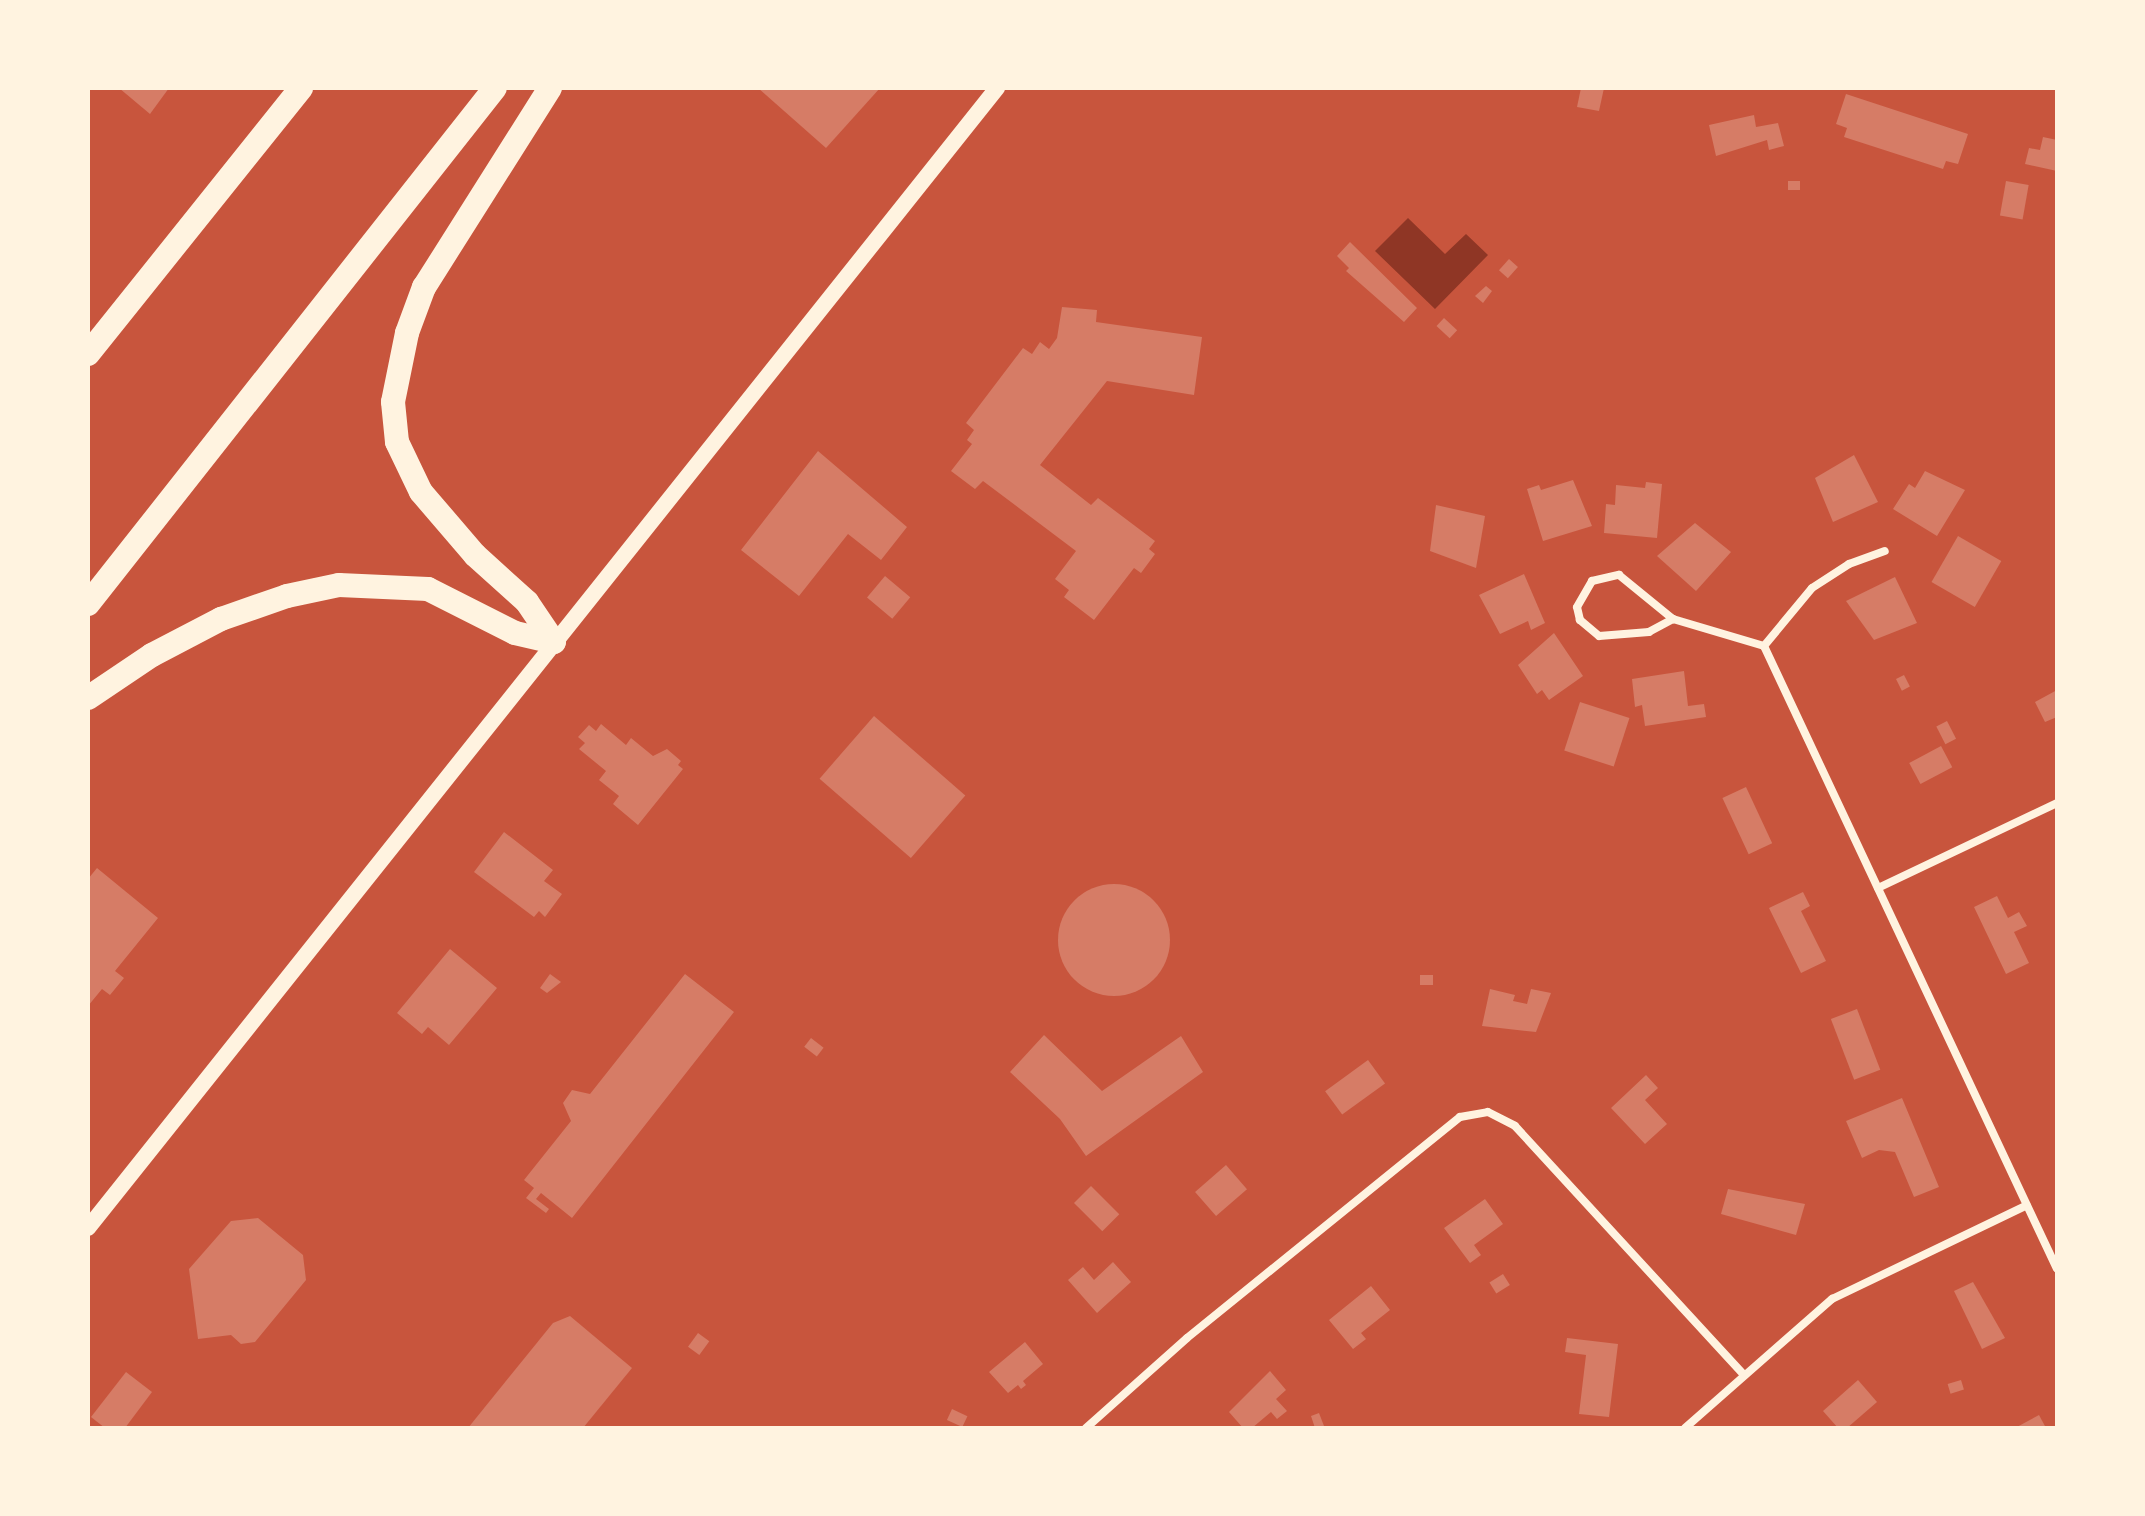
<!DOCTYPE html>
<style>
body{margin:0}
#map{position:relative;width:2145px;height:1516px;overflow:hidden;background:#c8553d;font-family:"Space Grotesk",sans-serif}
div>[style]{position:absolute}
[style*='--x']{left:calc(var(--x)*1px);top:calc(var(--y)*1px);width:calc(var(--w)*1px);rotate:calc(var(--a)*1deg)}
.water>*{inset:0;background:#8f3625}
.building>*{inset:0;background:#d67c66;transform-origin:0 0}
.round{border-radius:50%}
.minor>*{height:8px;margin:-4px;padding:0 4px;transform-origin:4px;border-radius:4px;background:#fff3e0}
.secondary>*{height:16px;margin:-8px;padding:0 8px;transform-origin:8px;border-radius:8px;background:#fff3e0}
.motorway>*{height:24px;margin:-12px;padding:0 12px;transform-origin:12px;border-radius:12px;background:#fff3e0}
span{translate:-50% -50%;white-space:nowrap;text-align:center;line-height:1.15;-webkit-text-stroke:8px #fff3e0;paint-order:stroke}
.frame{position:absolute;inset:0;border:90px solid #fff3e0;pointer-events:none}
</style>
<div id="map">
<div class="water">
<div style="clip-path:polygon(1408px 218px,1445px 254px,1466px 234px,1488px 255px,1435px 309px,1375px 251px)"></div>
</div>
<div class="building">
<div style="clip-path:polygon(119px 88px,169px 88px,150px 114px)"></div>
<div style="clip-path:polygon(758px 88px,880px 88px,826px 148px)"></div>
<div style="clip-path:polygon(1581px 88px,1604px 88px,1599px 111px,1577px 107px)"></div>
<div style="clip-path:polygon(1846px 94px,1968px 134px,1958px 164px,1946px 161px,1943px 169px,1844px 137px,1847px 128px,1836px 124px)"></div>
<div style="clip-path:polygon(1754px 115px,1756px 127px,1778px 123px,1784px 146px,1769px 150px,1767px 140px,1716px 156px,1709px 125px)"></div>
<div style="clip-path:polygon(2043px 137px,2057px 140px,2057px 171px,2025px 164px,2029px 148px,2040px 150px)"></div>
<div style="left:1788px;top:181px;width:12px;height:9px"></div>
<div style="left:2006px;top:181px;width:23px;height:35px;rotate:10deg"></div>
<div style="clip-path:polygon(1350px 242px,1417px 308px,1404px 322px,1346px 271px,1349px 268px,1337px 256px)"></div>
<div style="left:1509px;top:259px;width:12px;height:15px;rotate:42deg"></div>
<div style="clip-path:polygon(1486px 286px,1492px 291px,1483px 303px,1475px 296px)"></div>
<div style="clip-path:polygon(1062px 307px,1097px 310px,1096px 322px,1202px 337px,1194px 395px,1107px 381px,1040px 465px,1091px 505px,1098px 498px,1155px 541px,1149px 549px,1155px 554px,1141px 573px,1134px 568px,1094px 620px,1064px 597px,1069px 590px,1055px 579px,1076px 551px,983px 481px,975px 489px,951px 471px,972px 444px,967px 440px,974px 430px,966px 423px,1023px 348px,1032px 354px,1040px 342px,1049px 349px,1057px 338px)"></div>
<div style="left:1444px;top:318px;width:18px;height:11px;rotate:43deg"></div>
<div style="clip-path:polygon(818px 451px,907px 527px,881px 560px,848px 534px,799px 596px,741px 550px)"></div>
<div style="clip-path:polygon(1854px 455px,1878px 502px,1833px 522px,1815px 478px)"></div>
<div style="clip-path:polygon(1925px 471px,1965px 490px,1937px 536px,1893px 509px,1909px 484px,1915px 488px)"></div>
<div style="clip-path:polygon(1573px 480px,1592px 526px,1543px 541px,1527px 489px,1539px 485px,1541px 490px)"></div>
<div style="clip-path:polygon(1646px 482px,1662px 484px,1657px 538px,1604px 533px,1606px 504px,1615px 505px,1616px 485px,1645px 488px)"></div>
<div style="clip-path:polygon(1436px 505px,1485px 516px,1476px 568px,1430px 551px)"></div>
<div style="clip-path:polygon(1695px 523px,1731px 552px,1696px 591px,1657px 556px)"></div>
<div style="left:1958px;top:536px;width:50px;height:53px;rotate:30deg"></div>
<div style="clip-path:polygon(1524px 574px,1545px 623px,1531px 630px,1528px 621px,1500px 634px,1479px 595px)"></div>
<div style="left:885px;top:576px;width:33px;height:28px;rotate:40deg"></div>
<div style="clip-path:polygon(1895px 577px,1917px 623px,1874px 640px,1846px 601px)"></div>
<div style="clip-path:polygon(1554px 633px,1583px 676px,1549px 700px,1542px 690px,1537px 694px,1518px 665px)"></div>
<div style="clip-path:polygon(1684px 671px,1688px 706px,1704px 704px,1706px 717px,1645px 726px,1642px 705px,1635px 707px,1632px 679px)"></div>
<div style="left:1904px;top:675px;width:13px;height:9px;rotate:63deg"></div>
<div style="clip-path:polygon(2057px 690px,2057px 717px,2045px 722px,2035px 702px)"></div>
<div style="left:1580px;top:702px;width:52px;height:51px;rotate:18deg"></div>
<div style="left:874px;top:716px;width:121px;height:83px;rotate:41deg"></div>
<div style="left:1947px;top:721px;width:20px;height:12px;rotate:63deg"></div>
<div style="clip-path:polygon(601px 724px,626px 745px,631px 738px,653px 756px,667px 749px,681px 761px,678px 765px,683px 769px,638px 825px,613px 804px,619px 796px,599px 780px,606px 771px,579px 749px,585px 743px,578px 737px,589px 725px,596px 731px)"></div>
<div style="left:1941px;top:746px;width:24px;height:36px;rotate:62deg"></div>
<div style="left:1746px;top:787px;width:62px;height:26px;rotate:65deg"></div>
<div style="clip-path:polygon(504px 832px,553px 870px,544px 881px,562px 894px,545px 917px,539px 911px,534px 917px,474px 872px)"></div>
<div style="clip-path:polygon(97px 868px,158px 918px,115px 971px,124px 978px,110px 995px,102px 989px,88px 1006px,88px 879px)"></div>
<div class="round" style="left:1058px;top:884px;width:112px;height:112px"></div>
<div style="clip-path:polygon(1803px 892px,1810px 906px,1801px 911px,1826px 961px,1801px 973px,1769px 908px)"></div>
<div style="clip-path:polygon(1997px 896px,2008px 918px,2019px 912px,2027px 926px,2014px 932px,2029px 963px,2006px 974px,1974px 907px)"></div>
<div style="clip-path:polygon(450px 949px,497px 988px,449px 1045px,428px 1027px,422px 1034px,397px 1013px)"></div>
<div style="clip-path:polygon(550px 974px,561px 982px,547px 993px,540px 988px)"></div>
<div style="clip-path:polygon(685px 974px,734px 1012px,572px 1218px,541px 1193px,536px 1199px,549px 1209px,546px 1213px,526px 1198px,534px 1188px,524px 1180px,571px 1121px,563px 1103px,572px 1090px,590px 1094px)"></div>
<div style="left:1420px;top:975px;width:13px;height:10px"></div>
<div style="clip-path:polygon(1490px 989px,1515px 995px,1513px 1001px,1527px 1004px,1531px 989px,1551px 993px,1536px 1032px,1482px 1026px)"></div>
<div style="left:1857px;top:1009px;width:65px;height:28px;rotate:69deg"></div>
<div style="clip-path:polygon(1044px 1035px,1102px 1091px,1181px 1036px,1203px 1072px,1086px 1156px,1060px 1119px,1010px 1072px)"></div>
<div style="left:811px;top:1038px;width:16px;height:11px;rotate:38deg"></div>
<div style="left:1368px;top:1060px;width:29px;height:53px;rotate:54deg"></div>
<div style="clip-path:polygon(1646px 1075px,1658px 1088px,1645px 1100px,1667px 1124px,1645px 1144px,1611px 1108px)"></div>
<div style="clip-path:polygon(1902px 1098px,1939px 1187px,1914px 1197px,1895px 1152px,1879px 1150px,1862px 1158px,1846px 1121px)"></div>
<div style="left:1226px;top:1165px;width:32px;height:41px;rotate:49deg"></div>
<div style="left:1091px;top:1186px;width:40px;height:24px;rotate:45deg"></div>
<div style="clip-path:polygon(1728px 1189px,1805px 1204px,1796px 1235px,1721px 1214px)"></div>
<div style="clip-path:polygon(1485px 1199px,1503px 1224px,1474px 1245px,1481px 1255px,1470px 1263px,1444px 1228px)"></div>
<div style="clip-path:polygon(258px 1218px,303px 1255px,306px 1280px,255px 1342px,241px 1344px,231px 1335px,198px 1339px,189px 1269px,231px 1221px)"></div>
<div style="clip-path:polygon(1113px 1262px,1131px 1282px,1097px 1313px,1068px 1280px,1083px 1267px,1094px 1280px)"></div>
<div style="left:1503px;top:1274px;width:13px;height:16px;rotate:58deg"></div>
<div style="clip-path:polygon(1973px 1282px,2005px 1338px,1982px 1349px,1954px 1291px)"></div>
<div style="clip-path:polygon(1371px 1286px,1390px 1310px,1361px 1333px,1366px 1339px,1353px 1349px,1329px 1320px)"></div>
<div style="clip-path:polygon(570px 1316px,632px 1368px,583px 1428px,468px 1428px,553px 1323px)"></div>
<div style="left:698px;top:1333px;width:14px;height:17px;rotate:36deg"></div>
<div style="clip-path:polygon(1567px 1338px,1618px 1344px,1609px 1417px,1579px 1414px,1586px 1355px,1565px 1352px)"></div>
<div style="clip-path:polygon(1025px 1342px,1043px 1364px,1023px 1381px,1026px 1385px,1021px 1389px,1018px 1385px,1008px 1393px,989px 1372px)"></div>
<div style="clip-path:polygon(1270px 1371px,1286px 1390px,1276px 1399px,1287px 1411px,1277px 1419px,1271px 1412px,1252px 1428px,1243px 1428px,1229px 1412px)"></div>
<div style="clip-path:polygon(126px 1372px,152px 1392px,125px 1428px,105px 1428px,91px 1417px)"></div>
<div style="clip-path:polygon(1858px 1380px,1877px 1402px,1847px 1428px,1838px 1428px,1823px 1411px)"></div>
<div style="left:1961px;top:1380px;width:10px;height:14px;rotate:73deg"></div>
<div style="left:952px;top:1409px;width:17px;height:12px;rotate:25deg"></div>
<div style="clip-path:polygon(1319px 1413px,1324px 1426px,1315px 1428px,1311px 1416px)"></div>
<div style="clip-path:polygon(2039px 1415px,2046px 1428px,2015px 1428px)"></div>
</div>
<div class="minor">
<div style="--x:1673;--y:619;--w:27;--a:152"></div>
<div style="--x:1649;--y:632;--w:50;--a:175.4"></div>
<div style="--x:1599;--y:636;--w:25;--a:-140"></div>
<div style="--x:1580;--y:620;--w:13;--a:-103"></div>
<div style="--x:1577;--y:607;--w:30;--a:-60"></div>
<div style="--x:1592;--y:581;--w:28;--a:-13"></div>
<div style="--x:1619;--y:575;--w:70;--a:39.2"></div>
<div style="--x:1673;--y:619;--w:95;--a:16.5"></div>
<div style="--x:1764;--y:646;--w:688;--a:64.81"></div>
<div style="--x:1764;--y:646;--w:75;--a:-50.4"></div>
<div style="--x:1812;--y:588;--w:44;--a:-33"></div>
<div style="--x:1849;--y:564;--w:38;--a:-20"></div>
<div style="--x:1878;--y:888;--w:198;--a:-25.4"></div>
<div style="--x:1086;--y:1428;--w:135;--a:-41.7"></div>
<div style="--x:1187;--y:1338;--w:351;--a:-39"></div>
<div style="--x:1460;--y:1117;--w:28;--a:-10"></div>
<div style="--x:1488;--y:1112;--w:30;--a:27"></div>
<div style="--x:1515;--y:1126;--w:337;--a:47.4"></div>
<div style="--x:1685;--y:1428;--w:196;--a:-41.3"></div>
<div style="--x:1832;--y:1299;--w:216;--a:-25.7"></div>
</div>
<div class="secondary">
<div style="--x:88;--y:1228;--w:1458;--a:-51.43"></div>
</div>
<div class="motorway">
<div style="--x:550;--y:88;--w:236;--a:122.3"></div>
<div style="--x:424;--y:287;--w:49;--a:110.3"></div>
<div style="--x:407;--y:333;--w:70;--a:101.5"></div>
<div style="--x:393;--y:402;--w:40;--a:84.3"></div>
<div style="--x:397;--y:442;--w:55;--a:64.4"></div>
<div style="--x:421;--y:492;--w:83;--a:49.4"></div>
<div style="--x:475;--y:555;--w:70;--a:42.1"></div>
<div style="--x:527;--y:602;--w:48;--a:56"></div>
<div style="--x:88;--y:354;--w:341;--a:-51.3"></div>
<div style="--x:88;--y:604;--w:657;--a:-51.74"></div>
<div style="--x:88;--y:698;--w:77;--a:-33.9"></div>
<div style="--x:152;--y:655;--w:78;--a:-27.6"></div>
<div style="--x:221;--y:619;--w:70;--a:-19.2"></div>
<div style="--x:287;--y:596;--w:53;--a:-11.9"></div>
<div style="--x:339;--y:585;--w:89;--a:2.6"></div>
<div style="--x:428;--y:589;--w:97;--a:26.8"></div>
<div style="--x:515;--y:633;--w:40;--a:13"></div>
</div>
<div class="frame"></div>
</div>
